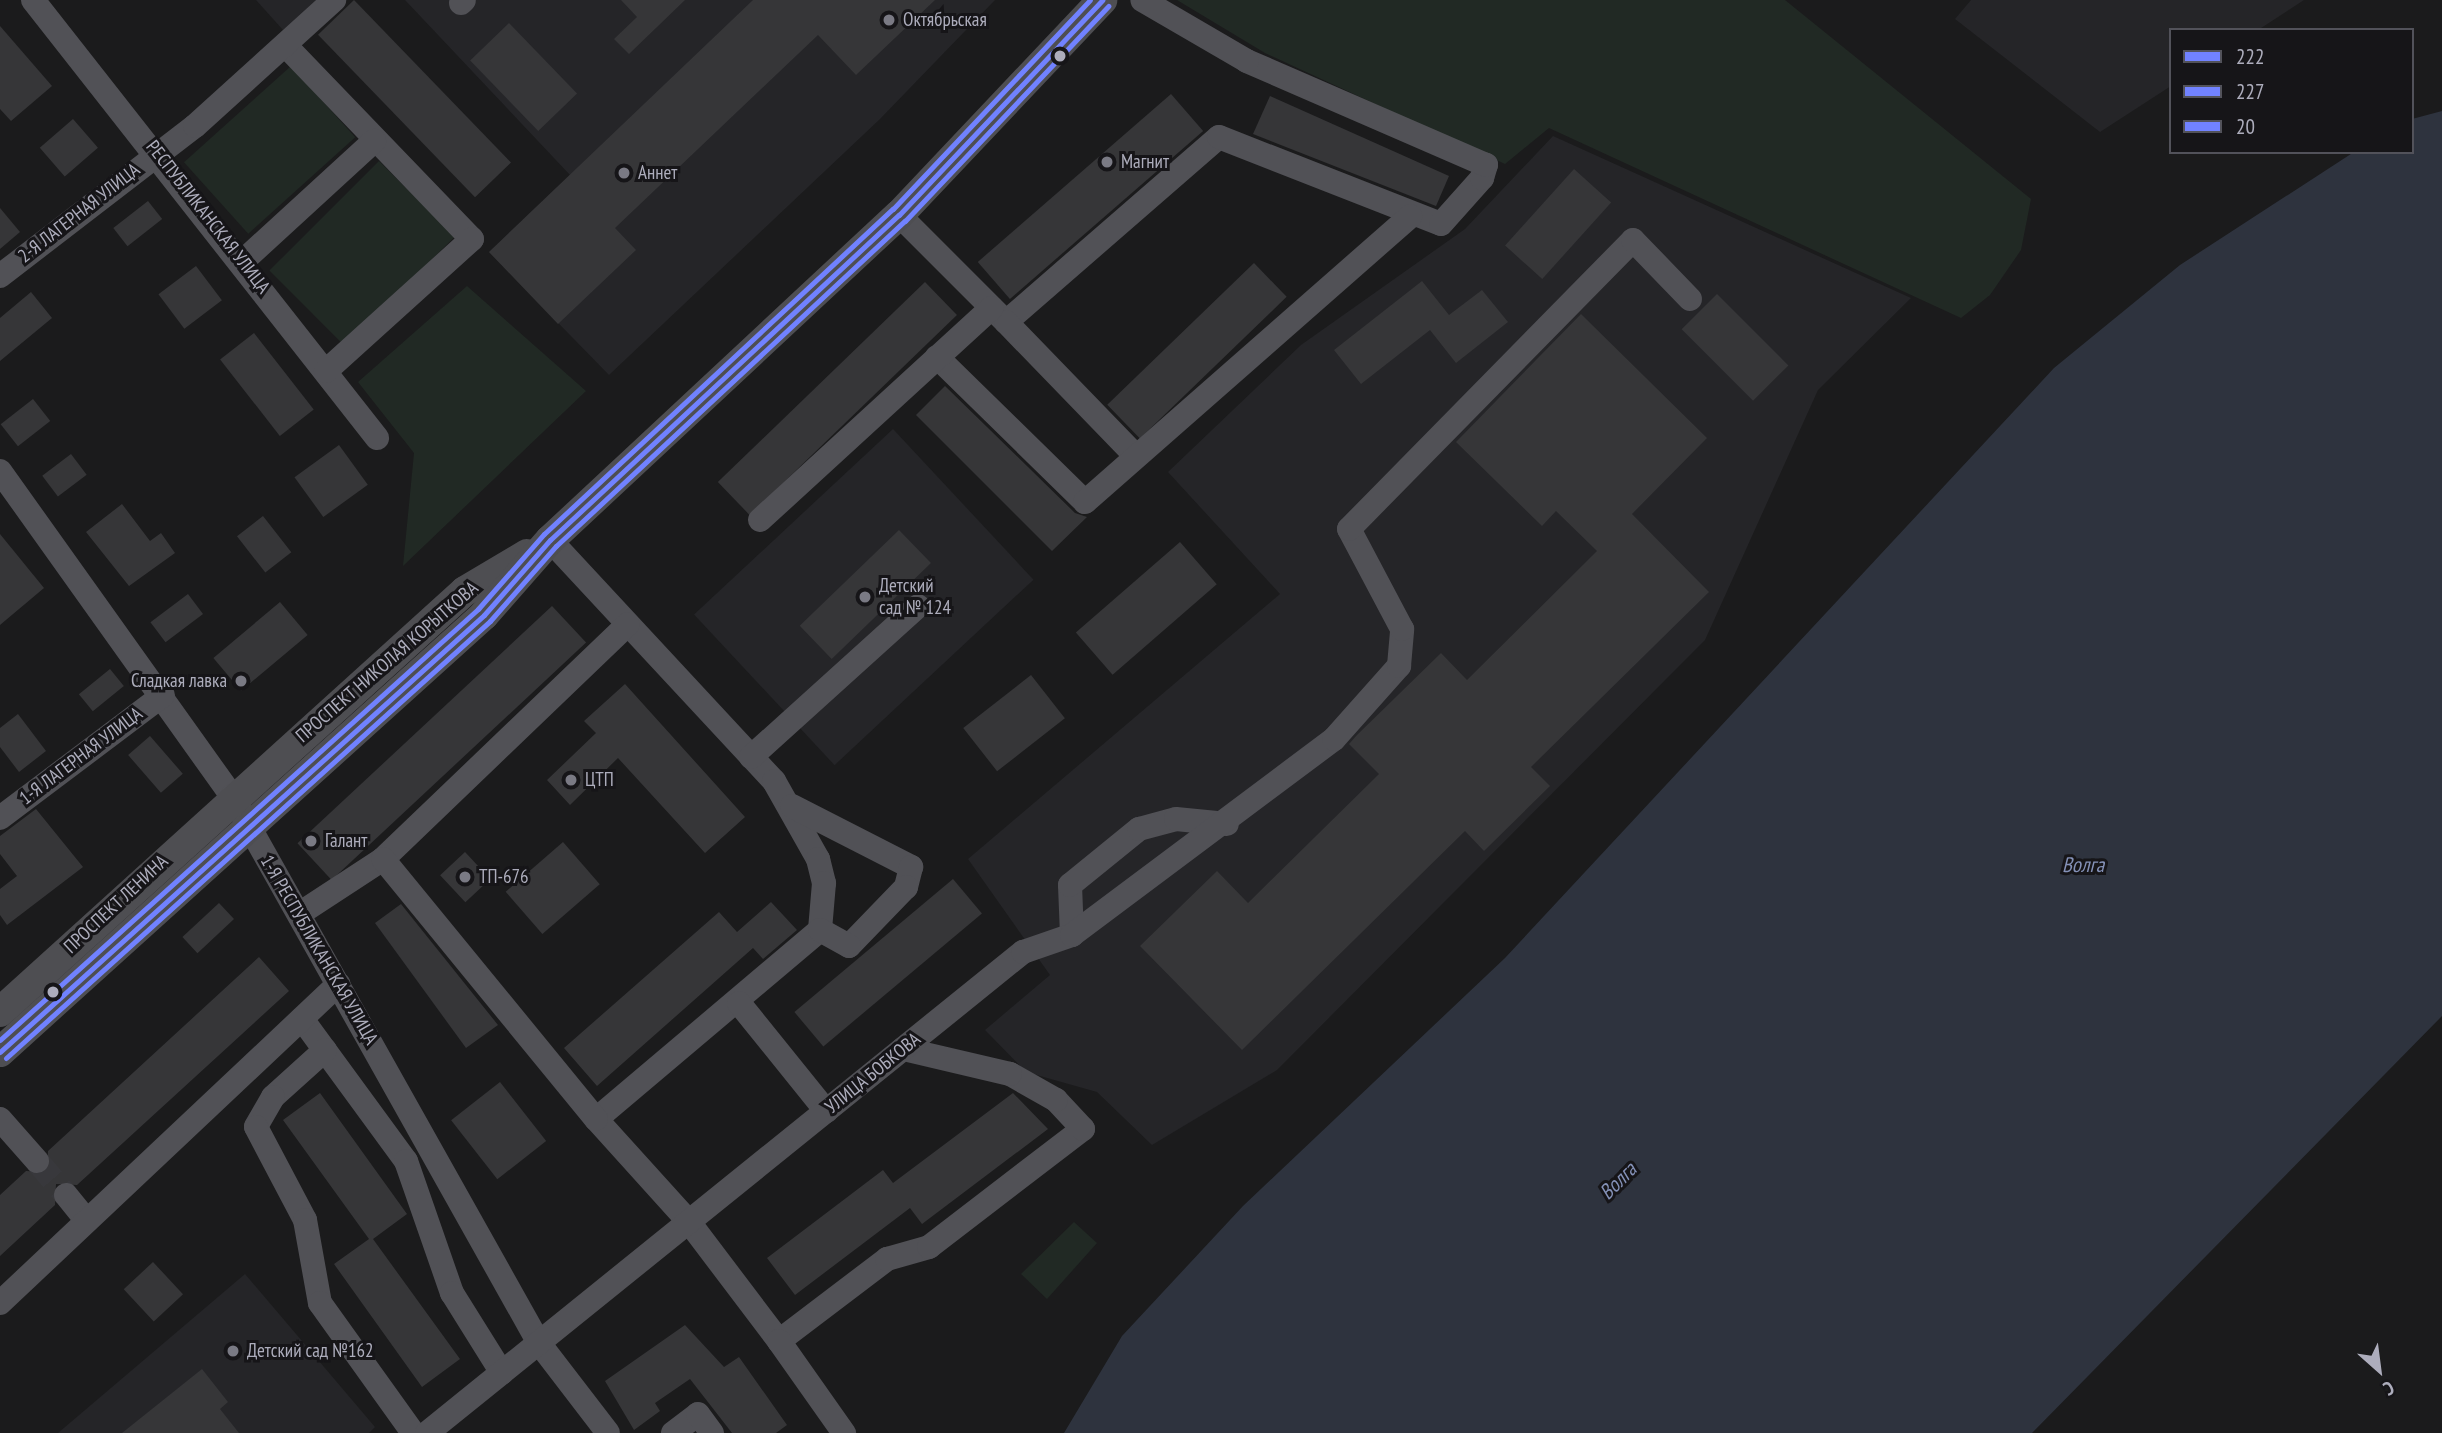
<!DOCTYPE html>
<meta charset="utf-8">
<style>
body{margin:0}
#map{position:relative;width:2442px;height:1433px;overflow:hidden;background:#1b1b1c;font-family:"PT Sans Narrow",sans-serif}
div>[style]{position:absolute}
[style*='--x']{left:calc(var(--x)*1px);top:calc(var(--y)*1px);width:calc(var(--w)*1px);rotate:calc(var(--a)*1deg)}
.built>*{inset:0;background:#252528;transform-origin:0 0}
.green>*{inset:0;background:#212924;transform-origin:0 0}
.water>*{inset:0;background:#2e333e}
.building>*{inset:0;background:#363638;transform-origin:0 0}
.minor-tunnel>*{height:24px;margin-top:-12px;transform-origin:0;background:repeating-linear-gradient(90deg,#38383c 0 24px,transparent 0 36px)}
.minor>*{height:24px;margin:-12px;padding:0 12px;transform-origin:12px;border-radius:12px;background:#515156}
.major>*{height:30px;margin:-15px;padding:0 15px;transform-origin:15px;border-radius:15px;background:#4e4e52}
.bus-1>*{height:5px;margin:-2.5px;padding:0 2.5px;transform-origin:2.5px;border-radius:2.5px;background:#7182ff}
.bus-2>*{height:5px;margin:-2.5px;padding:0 2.5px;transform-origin:2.5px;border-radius:2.5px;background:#7182ff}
.bus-3>*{height:5px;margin:-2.5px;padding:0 2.5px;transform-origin:2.5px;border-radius:2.5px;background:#7182ff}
.dots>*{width:19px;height:19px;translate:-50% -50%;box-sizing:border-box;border:4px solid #161518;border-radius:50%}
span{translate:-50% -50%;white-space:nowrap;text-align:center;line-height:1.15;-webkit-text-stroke:6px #161518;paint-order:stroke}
.poi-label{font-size:19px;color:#adadbc}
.left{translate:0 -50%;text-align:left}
.right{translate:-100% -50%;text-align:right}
.street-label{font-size:19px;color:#adadbc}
.water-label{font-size:21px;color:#8491b7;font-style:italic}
.legend{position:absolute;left:2169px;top:28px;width:245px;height:126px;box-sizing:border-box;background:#161518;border:2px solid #52525a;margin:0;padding:9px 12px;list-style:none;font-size:21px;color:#adadbc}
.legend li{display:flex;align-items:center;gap:14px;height:35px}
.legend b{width:35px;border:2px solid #52525a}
.north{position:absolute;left:2344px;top:1335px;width:70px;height:70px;-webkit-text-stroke:5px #161518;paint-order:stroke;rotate:152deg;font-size:19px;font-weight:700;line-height:28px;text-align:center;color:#adadbc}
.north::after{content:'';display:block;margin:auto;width:24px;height:32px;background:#adadbc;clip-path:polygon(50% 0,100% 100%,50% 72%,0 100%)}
</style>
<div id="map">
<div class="built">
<div style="clip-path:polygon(256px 0,334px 0,283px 30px)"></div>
<div style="clip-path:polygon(405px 0,995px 0,880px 119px,609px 375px,489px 252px,570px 175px)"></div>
<div style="clip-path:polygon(1971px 0,2304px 0,2258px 30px,2171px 30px,2171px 86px,2100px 132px,1955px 19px)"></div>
<div style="clip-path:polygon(1553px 136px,1911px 298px,1818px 390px,1705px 640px,1277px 1070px,1152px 1145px,1097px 1092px,1026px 1072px,985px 1030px,1050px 975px,968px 859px,1280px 594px,1168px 472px,1301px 345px,1465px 229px)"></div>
<div style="left:893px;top:429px;width:206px;height:272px;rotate:47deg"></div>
<div style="clip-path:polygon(245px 1274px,375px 1427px,369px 1433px,58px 1433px)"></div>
</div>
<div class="green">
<div style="clip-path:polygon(1177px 0,1785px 0,2031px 199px,2021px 250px,1990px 295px,1961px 318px,1549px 128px,1505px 164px,1265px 53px)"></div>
<div style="left:291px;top:66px;width:96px;height:144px;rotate:48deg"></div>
<div style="left:379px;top:161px;width:107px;height:155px;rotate:45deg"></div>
<div style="clip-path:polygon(467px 286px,586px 391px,403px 566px,414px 453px,358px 382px)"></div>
<div style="clip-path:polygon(1074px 1222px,1097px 1243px,1047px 1299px,1021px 1274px)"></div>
</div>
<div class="water">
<div style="clip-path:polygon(2442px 111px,2442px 1016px,2032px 1433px,1064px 1433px,1122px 1336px,1243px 1206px,1505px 958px,2054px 368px,2180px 265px,2354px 152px,2412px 152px,2412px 119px)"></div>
</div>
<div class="building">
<div style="left:354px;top:0;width:226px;height:50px;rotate:46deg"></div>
<div style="clip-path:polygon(621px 0,685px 0,629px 54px,614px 39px,637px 17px)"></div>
<div style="clip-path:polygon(753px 0,935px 0,856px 75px,818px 35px,615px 228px,636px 250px,558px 324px,489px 252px)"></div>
<div style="left:509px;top:23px;width:98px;height:54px;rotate:46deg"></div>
<div style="clip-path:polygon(0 26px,52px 86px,11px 121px,0 109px)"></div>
<div style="left:1171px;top:94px;width:49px;height:256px;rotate:49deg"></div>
<div style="clip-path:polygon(1270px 96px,1449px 176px,1436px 206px,1253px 134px)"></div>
<div style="left:73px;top:119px;width:38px;height:44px;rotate:49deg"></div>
<div style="left:1574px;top:169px;width:50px;height:103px;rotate:42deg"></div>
<div style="left:148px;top:201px;width:23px;height:44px;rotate:52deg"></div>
<div style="clip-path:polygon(0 208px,20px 232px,0 249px)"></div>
<div style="left:1254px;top:263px;width:47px;height:204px;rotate:46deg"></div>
<div style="left:196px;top:266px;width:43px;height:47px;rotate:53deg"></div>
<div style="clip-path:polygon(1422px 281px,1449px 315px,1482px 290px,1508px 322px,1456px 363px,1430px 330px,1361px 384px,1334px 350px)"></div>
<div style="left:925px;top:282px;width:46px;height:288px;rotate:46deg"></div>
<div style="clip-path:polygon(31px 292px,52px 318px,0 361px,0 318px)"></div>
<div style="left:1717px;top:294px;width:101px;height:50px;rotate:45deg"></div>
<div style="clip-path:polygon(1581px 314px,1707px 438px,1632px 514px,1709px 592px,1531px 767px,1550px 786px,1484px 851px,1465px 831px,1242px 1050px,1140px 946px,1217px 871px,1248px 903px,1379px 774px,1349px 744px,1357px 735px,1441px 653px,1467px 680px,1597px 551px,1556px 511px,1542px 526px,1456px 442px)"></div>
<div style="left:254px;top:333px;width:97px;height:43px;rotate:52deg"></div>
<div style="clip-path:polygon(945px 386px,1075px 513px,1087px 517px,1052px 551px,916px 415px)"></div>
<div style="left:33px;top:399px;width:28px;height:41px;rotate:52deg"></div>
<div style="left:339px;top:445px;width:49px;height:55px;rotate:54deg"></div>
<div style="left:71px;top:454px;width:26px;height:36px;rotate:53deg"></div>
<div style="clip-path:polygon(122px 504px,150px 541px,161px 533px,175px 553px,129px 586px,86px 532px)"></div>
<div style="left:263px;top:516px;width:46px;height:33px;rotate:52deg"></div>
<div style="left:899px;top:530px;width:46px;height:138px;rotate:46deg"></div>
<div style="clip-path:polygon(0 534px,44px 588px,0 625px)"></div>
<div style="left:1180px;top:542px;width:56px;height:138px;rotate:49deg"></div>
<div style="left:188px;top:594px;width:25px;height:47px;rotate:53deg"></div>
<div style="left:280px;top:602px;width:43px;height:87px;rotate:50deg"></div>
<div style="left:552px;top:606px;width:50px;height:348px;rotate:47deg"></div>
<div style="left:110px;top:669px;width:22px;height:40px;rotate:51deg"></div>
<div style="left:1031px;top:675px;width:55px;height:86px;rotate:52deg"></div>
<div style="clip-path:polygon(625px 684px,745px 817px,705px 853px,618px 758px,570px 805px,547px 780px,596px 733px,584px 721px)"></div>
<div style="clip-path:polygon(18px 714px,46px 751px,19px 772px,0 747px,0 728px)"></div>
<div style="left:150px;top:736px;width:50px;height:29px;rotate:49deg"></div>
<div style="clip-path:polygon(36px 809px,83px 867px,7px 925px,0 915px,0 889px,17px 876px,0 854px,0 836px)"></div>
<div style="left:563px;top:842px;width:56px;height:76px;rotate:49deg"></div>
<div style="left:465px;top:852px;width:37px;height:34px;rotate:47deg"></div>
<div style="left:953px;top:879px;width:45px;height:207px;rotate:50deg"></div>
<div style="clip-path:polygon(771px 902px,797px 930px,763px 959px,753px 948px,597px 1086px,564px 1048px,719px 912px,737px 932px)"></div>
<div style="left:219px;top:903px;width:22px;height:50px;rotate:47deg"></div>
<div style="clip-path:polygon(401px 904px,498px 1025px,466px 1048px,375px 923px)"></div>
<div style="clip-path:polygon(259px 957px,289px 991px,77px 1185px,56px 1184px,55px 1205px,0 1256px,0 1195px,26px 1171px,47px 1172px,48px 1151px)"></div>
<div style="left:500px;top:1082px;width:75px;height:62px;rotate:52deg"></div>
<div style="clip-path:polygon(320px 1093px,407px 1214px,373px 1239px,460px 1359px,422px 1387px,334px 1264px,369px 1239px,283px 1120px)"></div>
<div style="clip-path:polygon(1013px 1093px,1048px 1129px,922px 1224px,910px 1208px,795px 1295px,767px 1258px,883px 1170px,893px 1183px)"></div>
<div style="left:153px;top:1262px;width:44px;height:40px;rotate:47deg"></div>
<div style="clip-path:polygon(685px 1325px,724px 1367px,739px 1357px,787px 1425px,776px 1433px,732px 1433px,690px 1379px,655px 1403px,660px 1411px,634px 1430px,605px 1381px)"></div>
<div style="clip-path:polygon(202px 1369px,228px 1402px,220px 1409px,239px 1433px,122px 1433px)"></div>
</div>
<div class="minor-tunnel">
<div style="--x:37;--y:1161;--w:45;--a:49.5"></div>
</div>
<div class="minor">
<div style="--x:33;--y:0;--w:557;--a:51.85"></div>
<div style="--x:461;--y:3;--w:4;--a:-45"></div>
<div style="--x:286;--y:46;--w:268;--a:46.1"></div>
<div style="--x:472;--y:239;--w:197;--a:137.9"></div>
<div style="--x:899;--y:215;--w:151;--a:45"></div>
<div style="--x:1006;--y:322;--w:282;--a:-41"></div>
<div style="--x:1219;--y:137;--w:238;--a:21.4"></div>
<div style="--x:1441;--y:224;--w:62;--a:-48.3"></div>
<div style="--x:1482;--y:178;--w:14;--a:-73"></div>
<div style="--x:1486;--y:165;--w:261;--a:-156.5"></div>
<div style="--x:1247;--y:61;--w:121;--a:-149.8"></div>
<div style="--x:243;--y:261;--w:178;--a:-42.5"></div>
<div style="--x:0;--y:276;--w:246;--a:-37.6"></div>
<div style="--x:195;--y:126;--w:188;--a:-42.2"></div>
<div style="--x:1006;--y:322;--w:187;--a:45.9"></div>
<div style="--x:937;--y:357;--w:207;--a:44.4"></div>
<div style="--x:1085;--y:502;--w:433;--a:-41.3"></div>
<div style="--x:0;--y:471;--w:399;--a:54.5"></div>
<div style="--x:232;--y:796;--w:627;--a:60.7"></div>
<div style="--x:539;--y:1343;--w:113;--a:52.5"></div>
<div style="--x:760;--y:520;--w:314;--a:-42.5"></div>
<div style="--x:550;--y:540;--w:329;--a:47.1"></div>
<div style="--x:774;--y:781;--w:90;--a:60.6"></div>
<div style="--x:818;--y:859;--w:25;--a:76"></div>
<div style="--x:824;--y:883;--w:47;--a:94.9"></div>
<div style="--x:820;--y:930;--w:293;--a:139.8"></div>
<div style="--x:596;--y:1119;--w:139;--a:47.9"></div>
<div style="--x:689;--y:1222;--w:149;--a:52.9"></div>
<div style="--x:779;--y:1341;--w:136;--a:-37.2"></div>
<div style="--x:887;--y:1259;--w:44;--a:-15.9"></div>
<div style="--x:929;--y:1247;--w:194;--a:-37.5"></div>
<div style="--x:1083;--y:1129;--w:40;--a:-133"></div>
<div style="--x:1056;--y:1100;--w:53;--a:-150.5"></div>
<div style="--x:1010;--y:1074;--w:110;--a:-166.8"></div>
<div style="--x:751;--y:757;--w:225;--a:-42.1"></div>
<div style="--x:792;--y:806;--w:134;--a:27.1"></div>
<div style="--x:911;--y:867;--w:21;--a:104"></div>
<div style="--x:906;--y:887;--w:82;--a:134"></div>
<div style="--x:849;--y:946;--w:33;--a:-151"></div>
<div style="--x:0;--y:818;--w:204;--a:-37"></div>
<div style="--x:383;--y:859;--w:339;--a:-43.8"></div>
<div style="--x:299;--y:914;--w:100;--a:-33.2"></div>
<div style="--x:383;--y:859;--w:336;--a:50.7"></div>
<div style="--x:1072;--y:935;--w:50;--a:-92.3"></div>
<div style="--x:1070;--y:885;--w:89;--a:-39.1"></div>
<div style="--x:1139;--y:829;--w:38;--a:-15"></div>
<div style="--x:1176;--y:819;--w:51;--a:5.6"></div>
<div style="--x:739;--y:1003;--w:139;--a:51.1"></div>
<div style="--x:302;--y:1019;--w:176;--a:53.8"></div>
<div style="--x:406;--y:1161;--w:140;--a:70.8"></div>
<div style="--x:452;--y:1293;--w:94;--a:58"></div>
<div style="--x:325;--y:1050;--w:70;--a:137.9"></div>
<div style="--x:273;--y:1097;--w:34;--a:120"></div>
<div style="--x:256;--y:1127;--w:105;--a:62.2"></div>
<div style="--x:305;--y:1220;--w:84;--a:79.8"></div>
<div style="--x:320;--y:1303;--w:160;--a:54.4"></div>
<div style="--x:0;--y:1119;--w:56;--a:48.6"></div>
<div style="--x:66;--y:1195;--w:33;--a:51"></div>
<div style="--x:0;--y:1303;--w:465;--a:-43.3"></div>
<div style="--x:779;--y:1341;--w:113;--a:54.8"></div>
<div style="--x:427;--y:1433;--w:766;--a:-38.91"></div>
<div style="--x:1023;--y:952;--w:52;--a:-19.1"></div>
<div style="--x:1072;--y:935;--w:327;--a:-36.8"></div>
<div style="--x:1334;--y:739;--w:98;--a:-48.3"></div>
<div style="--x:1399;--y:666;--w:37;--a:-85"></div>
<div style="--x:1402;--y:629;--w:113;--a:-117.9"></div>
<div style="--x:1349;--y:529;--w:405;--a:-45.5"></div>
<div style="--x:1633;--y:240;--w:82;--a:46"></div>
<div style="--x:673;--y:1433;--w:31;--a:-37"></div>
<div style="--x:698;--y:1414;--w:24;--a:54"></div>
</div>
<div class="major">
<div style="--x:0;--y:1012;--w:627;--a:-42.16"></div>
<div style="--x:465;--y:591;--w:72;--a:-30.8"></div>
<div style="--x:0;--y:1052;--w:652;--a:-42.08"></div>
<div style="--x:484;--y:615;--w:100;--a:-48.7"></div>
<div style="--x:550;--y:540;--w:477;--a:-43"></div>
<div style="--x:899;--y:215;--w:296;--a:-46.6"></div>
</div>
<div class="bus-1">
<div style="--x:0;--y:1052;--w:652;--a:-42.08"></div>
<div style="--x:484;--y:615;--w:100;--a:-48.7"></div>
<div style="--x:550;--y:540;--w:477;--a:-43"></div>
<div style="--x:899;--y:215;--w:296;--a:-46.6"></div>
</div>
<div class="bus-2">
<div style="--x:6;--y:1058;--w:652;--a:-42.08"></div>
<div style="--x:490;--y:621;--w:100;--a:-48.7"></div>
<div style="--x:556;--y:546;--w:477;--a:-43"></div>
<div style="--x:905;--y:221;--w:296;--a:-46.6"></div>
</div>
<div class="bus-3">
<div style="--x:0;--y:1040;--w:644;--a:-42.04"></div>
<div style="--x:478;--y:609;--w:100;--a:-48.7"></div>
<div style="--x:544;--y:534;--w:477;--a:-43"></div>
<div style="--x:893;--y:209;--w:287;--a:-46.7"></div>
</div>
<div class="dots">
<div style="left:889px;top:20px;background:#7a7a84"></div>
<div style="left:1060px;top:56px;background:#adadbc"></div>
<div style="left:1107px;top:162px;background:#7a7a84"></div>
<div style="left:624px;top:173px;background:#7a7a84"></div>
<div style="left:865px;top:597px;background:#7a7a84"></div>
<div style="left:241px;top:681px;background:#7a7a84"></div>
<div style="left:571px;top:780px;background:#7a7a84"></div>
<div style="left:311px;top:841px;background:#7a7a84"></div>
<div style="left:465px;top:877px;background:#7a7a84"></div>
<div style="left:53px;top:992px;background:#adadbc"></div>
<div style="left:233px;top:1351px;background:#7a7a84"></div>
</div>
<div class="poi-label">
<span class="left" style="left:903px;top:20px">Октябрьская</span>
<span class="left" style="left:1121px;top:162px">Магнит</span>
<span class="left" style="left:638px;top:173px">Аннет</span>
<span class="left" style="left:879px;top:597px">Детский<br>сад № 124</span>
<span class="right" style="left:227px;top:681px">Сладкая лавка</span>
<span class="left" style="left:585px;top:780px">ЦТП</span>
<span class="left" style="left:325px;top:841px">Галант</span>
<span class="left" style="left:479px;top:877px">ТП-676</span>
<span class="left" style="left:247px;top:1351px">Детский сад №162</span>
</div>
<div class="street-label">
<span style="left:79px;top:213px;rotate:-38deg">2-Я ЛАГЕРНАЯ УЛИЦА</span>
<span style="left:208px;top:217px;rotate:52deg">РЕСПУБЛИКАНСКАЯ УЛИЦА</span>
<span style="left:387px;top:662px;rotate:-41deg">ПРОСПЕКТ НИКОЛАЯ КОРЫТКОВА</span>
<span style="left:81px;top:756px;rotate:-37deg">1-Я ЛАГЕРНАЯ УЛИЦА</span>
<span style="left:116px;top:904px;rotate:-43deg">ПРОСПЕКТ ЛЕНИНА</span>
<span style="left:319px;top:950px;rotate:60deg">1-Я РЕСПУБЛИКАНСКАЯ УЛИЦА</span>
<span style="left:873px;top:1073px;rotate:-39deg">УЛИЦА БОБКОВА</span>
</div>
<div class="water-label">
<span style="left:2083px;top:865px">Волга</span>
<span style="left:1618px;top:1181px;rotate:-45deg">Волга</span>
</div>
<ul class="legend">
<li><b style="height:9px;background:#7182ff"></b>222</li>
<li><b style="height:9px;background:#7182ff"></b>227</li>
<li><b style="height:9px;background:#7182ff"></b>20</li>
</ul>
<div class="north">С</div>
</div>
